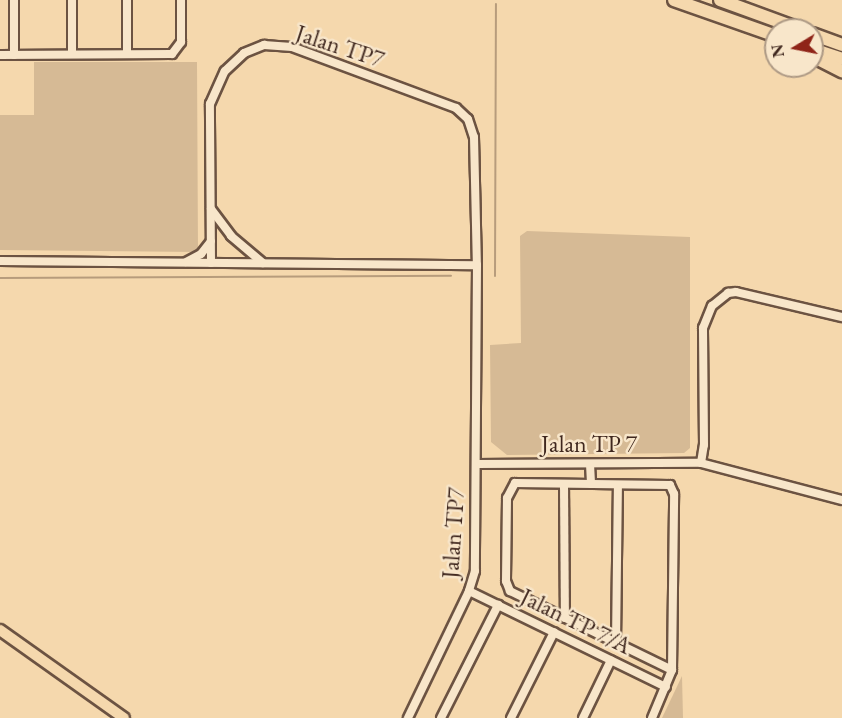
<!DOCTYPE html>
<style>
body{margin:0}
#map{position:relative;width:842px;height:718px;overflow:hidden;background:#f5d8ad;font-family:"EB Garamond",serif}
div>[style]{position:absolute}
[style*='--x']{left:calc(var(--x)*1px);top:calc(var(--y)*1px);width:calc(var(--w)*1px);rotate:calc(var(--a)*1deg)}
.green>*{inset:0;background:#d6ba95}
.stream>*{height:2px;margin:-1px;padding:0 1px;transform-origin:1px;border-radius:1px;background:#b79c7c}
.roads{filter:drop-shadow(2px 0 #6c5342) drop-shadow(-2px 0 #6c5342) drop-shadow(0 2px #6c5342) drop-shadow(0 -2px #6c5342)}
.minor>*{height:8px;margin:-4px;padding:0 4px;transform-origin:4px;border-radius:4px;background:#f8e6ca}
.major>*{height:10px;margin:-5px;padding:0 5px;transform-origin:5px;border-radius:5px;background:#f5d8ad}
.highway>*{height:12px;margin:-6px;padding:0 6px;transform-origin:6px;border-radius:6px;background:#f5d8ad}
span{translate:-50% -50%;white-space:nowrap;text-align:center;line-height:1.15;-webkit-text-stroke:5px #f8e6ca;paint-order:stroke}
.street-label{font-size:24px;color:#3f271e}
.north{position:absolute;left:764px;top:18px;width:60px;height:60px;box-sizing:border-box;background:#f8e6ca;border:2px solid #ae9a85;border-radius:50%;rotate:260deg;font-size:16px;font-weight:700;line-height:24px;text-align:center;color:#3f271e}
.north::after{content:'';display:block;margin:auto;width:21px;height:27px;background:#8f2418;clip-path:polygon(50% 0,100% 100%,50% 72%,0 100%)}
</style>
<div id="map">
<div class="green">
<div style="clip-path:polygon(34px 62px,197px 62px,198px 252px,0 250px,0 115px,34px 115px)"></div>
<div style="clip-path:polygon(527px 231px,690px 237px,690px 448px,684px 453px,507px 455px,491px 442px,490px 345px,521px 343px,520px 236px)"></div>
<div style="clip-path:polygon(682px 676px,683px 718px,662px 718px)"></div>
</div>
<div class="stream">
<div style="--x:495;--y:276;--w:272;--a:-89.8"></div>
<div style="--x:0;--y:278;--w:451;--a:-0.3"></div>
</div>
<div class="roads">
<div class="minor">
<div style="--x:14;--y:0;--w:55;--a:90"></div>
<div style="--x:72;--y:0;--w:54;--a:90"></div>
<div style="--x:127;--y:0;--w:54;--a:90"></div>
<div style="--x:0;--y:55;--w:172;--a:-0.3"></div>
<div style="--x:172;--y:54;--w:15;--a:-53"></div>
<div style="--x:181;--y:42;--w:42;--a:-90"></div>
<div style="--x:211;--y:209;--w:34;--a:53"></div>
<div style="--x:231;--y:236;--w:42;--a:40.2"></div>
<div style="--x:0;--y:261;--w:477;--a:0.5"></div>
<div style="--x:186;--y:262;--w:17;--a:-28"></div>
<div style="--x:201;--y:254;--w:16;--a:-52"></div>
<div style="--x:211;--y:263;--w:159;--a:-90.4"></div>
<div style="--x:210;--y:104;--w:36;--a:-66"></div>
<div style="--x:225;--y:71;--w:26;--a:-43"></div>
<div style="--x:244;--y:53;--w:22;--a:-22"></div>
<div style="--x:264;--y:45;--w:28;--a:4"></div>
<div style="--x:292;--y:47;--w:175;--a:20.4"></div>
<div style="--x:456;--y:108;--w:16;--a:43"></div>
<div style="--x:468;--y:119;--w:19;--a:72"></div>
<div style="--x:474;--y:137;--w:128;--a:88.7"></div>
<div style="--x:477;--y:265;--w:306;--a:90.4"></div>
<div style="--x:475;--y:571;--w:21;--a:107"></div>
<div style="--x:469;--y:591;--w:141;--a:115.7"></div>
<div style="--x:701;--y:463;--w:18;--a:-81"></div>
<div style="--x:704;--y:445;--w:117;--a:-90.5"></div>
<div style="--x:703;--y:328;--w:24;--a:-68"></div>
<div style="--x:712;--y:306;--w:21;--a:-39"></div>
<div style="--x:728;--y:293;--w:8;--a:-7"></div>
<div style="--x:736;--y:292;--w:109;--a:13.3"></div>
<div style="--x:477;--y:464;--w:224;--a:-0.3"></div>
<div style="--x:701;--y:463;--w:146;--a:14.7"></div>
<div style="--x:590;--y:464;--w:20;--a:87"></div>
<div style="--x:564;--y:485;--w:133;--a:89.6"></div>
<div style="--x:469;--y:591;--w:219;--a:26"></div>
<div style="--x:616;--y:643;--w:158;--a:-89.3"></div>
<div style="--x:441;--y:718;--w:127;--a:-63.2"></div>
<div style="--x:511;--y:718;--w:96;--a:-63.4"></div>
<div style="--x:583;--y:718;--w:64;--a:-64.2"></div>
<div style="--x:652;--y:718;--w:52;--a:-67.4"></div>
<div style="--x:672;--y:670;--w:176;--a:-89.3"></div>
<div style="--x:674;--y:494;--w:10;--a:-114"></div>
<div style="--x:670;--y:485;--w:155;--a:-179.3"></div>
<div style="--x:515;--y:483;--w:17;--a:118"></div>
<div style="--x:507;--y:498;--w:83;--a:90.7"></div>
<div style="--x:506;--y:581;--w:11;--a:68"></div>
<div style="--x:510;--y:591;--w:180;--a:26"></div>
</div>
<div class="major">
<div style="--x:0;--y:630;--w:152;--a:35.4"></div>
</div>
<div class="highway">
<div style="--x:674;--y:0;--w:108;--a:19.4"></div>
<div style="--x:720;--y:0;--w:87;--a:20.1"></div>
<div style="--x:812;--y:34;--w:32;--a:20"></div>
<div style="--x:812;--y:49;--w:32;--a:18"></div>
<div style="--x:812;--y:56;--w:34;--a:27"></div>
</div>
</div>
<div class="street-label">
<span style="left:340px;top:46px;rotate:18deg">Jalan TP7</span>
<span style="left:589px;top:444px">Jalan TP 7</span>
<span style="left:453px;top:533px;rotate:-86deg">Jalan TP7</span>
<span style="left:576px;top:621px;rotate:26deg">Jalan TP 7/A</span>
</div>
<div class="north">N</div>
</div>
